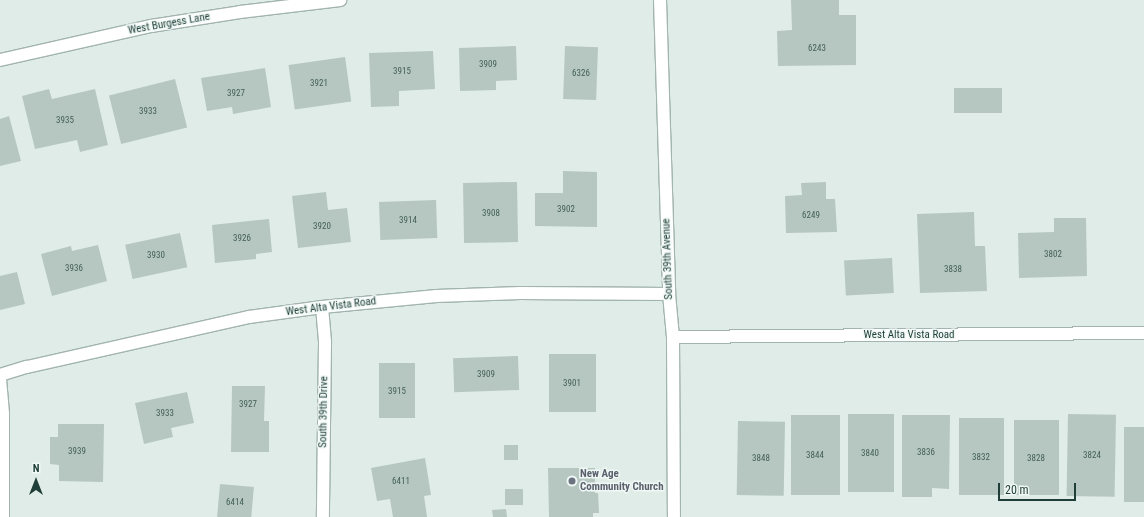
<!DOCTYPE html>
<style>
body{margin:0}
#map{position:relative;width:1144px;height:517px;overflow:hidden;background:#e0ece7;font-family:"Roboto Condensed",sans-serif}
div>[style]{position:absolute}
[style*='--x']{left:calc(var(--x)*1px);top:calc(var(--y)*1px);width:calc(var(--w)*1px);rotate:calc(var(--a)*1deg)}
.building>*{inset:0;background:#b5c7c0;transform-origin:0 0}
.roads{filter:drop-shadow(1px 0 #a2b4af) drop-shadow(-1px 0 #a2b4af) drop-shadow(0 1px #a2b4af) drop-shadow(0 -1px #a2b4af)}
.street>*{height:12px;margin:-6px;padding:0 6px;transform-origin:6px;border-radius:6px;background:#fff}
.dots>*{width:11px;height:11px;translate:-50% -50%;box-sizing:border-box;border:2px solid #f0f8f5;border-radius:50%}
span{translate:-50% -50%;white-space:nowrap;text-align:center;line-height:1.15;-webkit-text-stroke:3px #f0f8f5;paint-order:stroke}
.number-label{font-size:9px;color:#446059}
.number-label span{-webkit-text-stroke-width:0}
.street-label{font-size:11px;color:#1f3e37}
.worship-label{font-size:11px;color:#5b616d;font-weight:700}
.left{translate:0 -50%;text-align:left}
.north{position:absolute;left:16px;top:461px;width:40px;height:40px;-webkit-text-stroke:3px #f0f8f5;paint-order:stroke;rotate:0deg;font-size:11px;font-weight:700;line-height:16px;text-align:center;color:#1f3e37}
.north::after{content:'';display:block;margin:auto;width:14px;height:18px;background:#1f3e37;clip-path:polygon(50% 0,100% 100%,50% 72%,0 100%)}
.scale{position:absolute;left:998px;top:483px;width:78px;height:18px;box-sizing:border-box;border:2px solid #1f3e37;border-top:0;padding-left:5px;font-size:12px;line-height:14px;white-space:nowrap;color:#1f3e37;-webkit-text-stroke:3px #f0f8f5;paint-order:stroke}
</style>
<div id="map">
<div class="building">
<div style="clip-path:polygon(791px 0,839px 0,839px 15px,856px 15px,856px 65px,778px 66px,777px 31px,792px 30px)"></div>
<div style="clip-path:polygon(516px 46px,517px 80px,496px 81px,496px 90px,460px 91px,459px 48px)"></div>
<div style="left:565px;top:46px;width:33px;height:53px;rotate:2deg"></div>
<div style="clip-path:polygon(433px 51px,435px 89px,399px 91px,399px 106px,371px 107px,369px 53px)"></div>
<div style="left:345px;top:57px;width:45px;height:57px;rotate:82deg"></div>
<div style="clip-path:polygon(265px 68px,271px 107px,233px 114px,232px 107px,207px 111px,201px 78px)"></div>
<div style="left:175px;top:79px;width:50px;height:68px;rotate:76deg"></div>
<div style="left:1002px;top:88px;width:25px;height:48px;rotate:90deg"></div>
<div style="clip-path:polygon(49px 89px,52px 99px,95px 89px,108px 145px,80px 152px,77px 140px,35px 149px,22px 96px)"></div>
<div style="clip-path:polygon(9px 116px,21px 161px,0 166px,0 119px)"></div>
<div style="clip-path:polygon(563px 171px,597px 172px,597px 227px,535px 226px,535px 193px,563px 193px)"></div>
<div style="left:517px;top:182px;width:60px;height:54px;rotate:89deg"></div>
<div style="clip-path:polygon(826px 182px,826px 199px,835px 199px,837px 232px,786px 233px,785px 196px,802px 195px,801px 183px)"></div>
<div style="clip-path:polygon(326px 192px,328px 210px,347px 208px,351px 242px,298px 248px,292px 196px)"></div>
<div style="left:436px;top:200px;width:38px;height:57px;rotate:88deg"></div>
<div style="clip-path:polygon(974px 212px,975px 246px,985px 246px,987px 291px,920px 293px,917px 214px)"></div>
<div style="clip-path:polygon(1054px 218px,1086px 218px,1087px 276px,1019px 278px,1018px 233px,1054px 232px)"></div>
<div style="clip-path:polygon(269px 219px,272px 252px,256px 254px,256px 259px,215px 263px,212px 225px)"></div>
<div style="left:180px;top:233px;width:35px;height:56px;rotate:78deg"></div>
<div style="clip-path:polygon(98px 245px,107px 281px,52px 296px,41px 254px,71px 246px,72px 251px)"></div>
<div style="left:892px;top:258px;width:35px;height:48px;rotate:87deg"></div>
<div style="clip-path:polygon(17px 272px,25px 304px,0 310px,0 276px)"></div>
<div style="left:549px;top:354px;width:47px;height:58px"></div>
<div style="left:518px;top:356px;width:34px;height:65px;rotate:88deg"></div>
<div style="left:379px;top:363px;width:36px;height:55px"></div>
<div style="clip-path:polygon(232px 386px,265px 386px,264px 421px,269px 421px,269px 452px,231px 452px)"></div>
<div style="clip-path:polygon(187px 392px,194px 423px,171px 428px,173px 437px,144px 444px,135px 403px)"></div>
<div style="left:848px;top:414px;width:46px;height:78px"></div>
<div style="left:1068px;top:414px;width:48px;height:82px;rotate:1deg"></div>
<div style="left:791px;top:415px;width:49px;height:80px"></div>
<div style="clip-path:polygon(902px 415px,950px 415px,949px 489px,932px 488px,932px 497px,902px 497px)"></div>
<div style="left:959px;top:418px;width:45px;height:77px"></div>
<div style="left:1014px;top:420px;width:45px;height:75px"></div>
<div style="left:738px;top:421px;width:47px;height:74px;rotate:1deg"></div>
<div style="clip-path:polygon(58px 424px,104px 424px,103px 482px,59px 481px,59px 465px,50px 464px,50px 437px,58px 437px)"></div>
<div style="left:1124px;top:427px;width:20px;height:75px"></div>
<div style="left:504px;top:445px;width:14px;height:15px"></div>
<div style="clip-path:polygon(425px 458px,431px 495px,424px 496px,427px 517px,393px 517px,390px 499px,377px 501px,371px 468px)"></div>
<div style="clip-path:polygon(548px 468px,595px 468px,595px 493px,598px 493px,599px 513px,593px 513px,593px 517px,549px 517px)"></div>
<div style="left:220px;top:484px;width:34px;height:33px;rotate:5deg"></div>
<div style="left:505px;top:489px;width:18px;height:16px"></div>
<div style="clip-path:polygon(506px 509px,507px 517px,493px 517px,492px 510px)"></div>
</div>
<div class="roads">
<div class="street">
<div style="--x:660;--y:0;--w:294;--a:88.2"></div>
<div style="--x:669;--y:294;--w:43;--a:84.7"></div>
<div style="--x:673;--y:337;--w:180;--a:89.7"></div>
<div style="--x:0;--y:60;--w:155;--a:-12.7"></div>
<div style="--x:151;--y:26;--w:90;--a:-8.9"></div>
<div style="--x:240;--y:12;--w:101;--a:-6.8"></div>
<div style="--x:322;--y:307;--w:36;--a:85"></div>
<div style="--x:325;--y:343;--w:174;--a:90.7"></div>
<div style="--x:673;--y:337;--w:471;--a:-0.5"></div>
<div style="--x:0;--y:375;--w:28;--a:-17"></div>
<div style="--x:27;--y:367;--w:228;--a:-12.7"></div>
<div style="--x:249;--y:317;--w:74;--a:-7.8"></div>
<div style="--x:322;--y:307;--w:115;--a:-5.5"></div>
<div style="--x:436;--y:296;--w:84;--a:-2"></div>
<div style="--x:520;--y:293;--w:149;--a:0.4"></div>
<div style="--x:0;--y:379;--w:35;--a:85"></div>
<div style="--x:3;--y:414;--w:103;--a:90"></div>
</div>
</div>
<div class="dots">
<div style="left:572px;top:481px;background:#6b7280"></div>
</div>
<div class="number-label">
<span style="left:817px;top:48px">6243</span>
<span style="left:488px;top:64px">3909</span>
<span style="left:402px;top:71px">3915</span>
<span style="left:581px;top:73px">6326</span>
<span style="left:319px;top:83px">3921</span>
<span style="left:236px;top:93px">3927</span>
<span style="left:148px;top:111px">3933</span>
<span style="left:65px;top:120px">3935</span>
<span style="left:566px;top:209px">3902</span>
<span style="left:491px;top:213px">3908</span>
<span style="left:811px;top:215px">6249</span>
<span style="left:408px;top:220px">3914</span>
<span style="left:322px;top:226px">3920</span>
<span style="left:242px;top:238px">3926</span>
<span style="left:1053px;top:254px">3802</span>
<span style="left:156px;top:255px">3930</span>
<span style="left:74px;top:268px">3936</span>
<span style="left:953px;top:269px">3838</span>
<span style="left:486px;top:374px">3909</span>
<span style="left:572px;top:383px">3901</span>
<span style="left:397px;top:391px">3915</span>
<span style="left:248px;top:404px">3927</span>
<span style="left:165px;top:413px">3933</span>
<span style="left:77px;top:451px">3939</span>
<span style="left:926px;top:452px">3836</span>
<span style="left:870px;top:453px">3840</span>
<span style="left:815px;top:455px">3844</span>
<span style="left:1092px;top:455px">3824</span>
<span style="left:981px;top:457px">3832</span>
<span style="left:761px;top:458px">3848</span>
<span style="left:1036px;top:458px">3828</span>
<span style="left:401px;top:481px">6411</span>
<span style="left:235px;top:502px">6414</span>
</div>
<div class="street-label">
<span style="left:169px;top:24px;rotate:-10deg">West Burgess Lane</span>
<span style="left:668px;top:259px;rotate:-92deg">South 39th Avenue</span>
<span style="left:331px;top:307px;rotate:-7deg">West Alta Vista Road</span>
<span style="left:909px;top:335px">West Alta Vista Road</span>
<span style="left:324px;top:412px;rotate:-89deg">South 39th Drive</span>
</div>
<div class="worship-label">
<span class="left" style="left:580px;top:481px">New Age<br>Community Church</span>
</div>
<div class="north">N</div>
<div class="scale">20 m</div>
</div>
